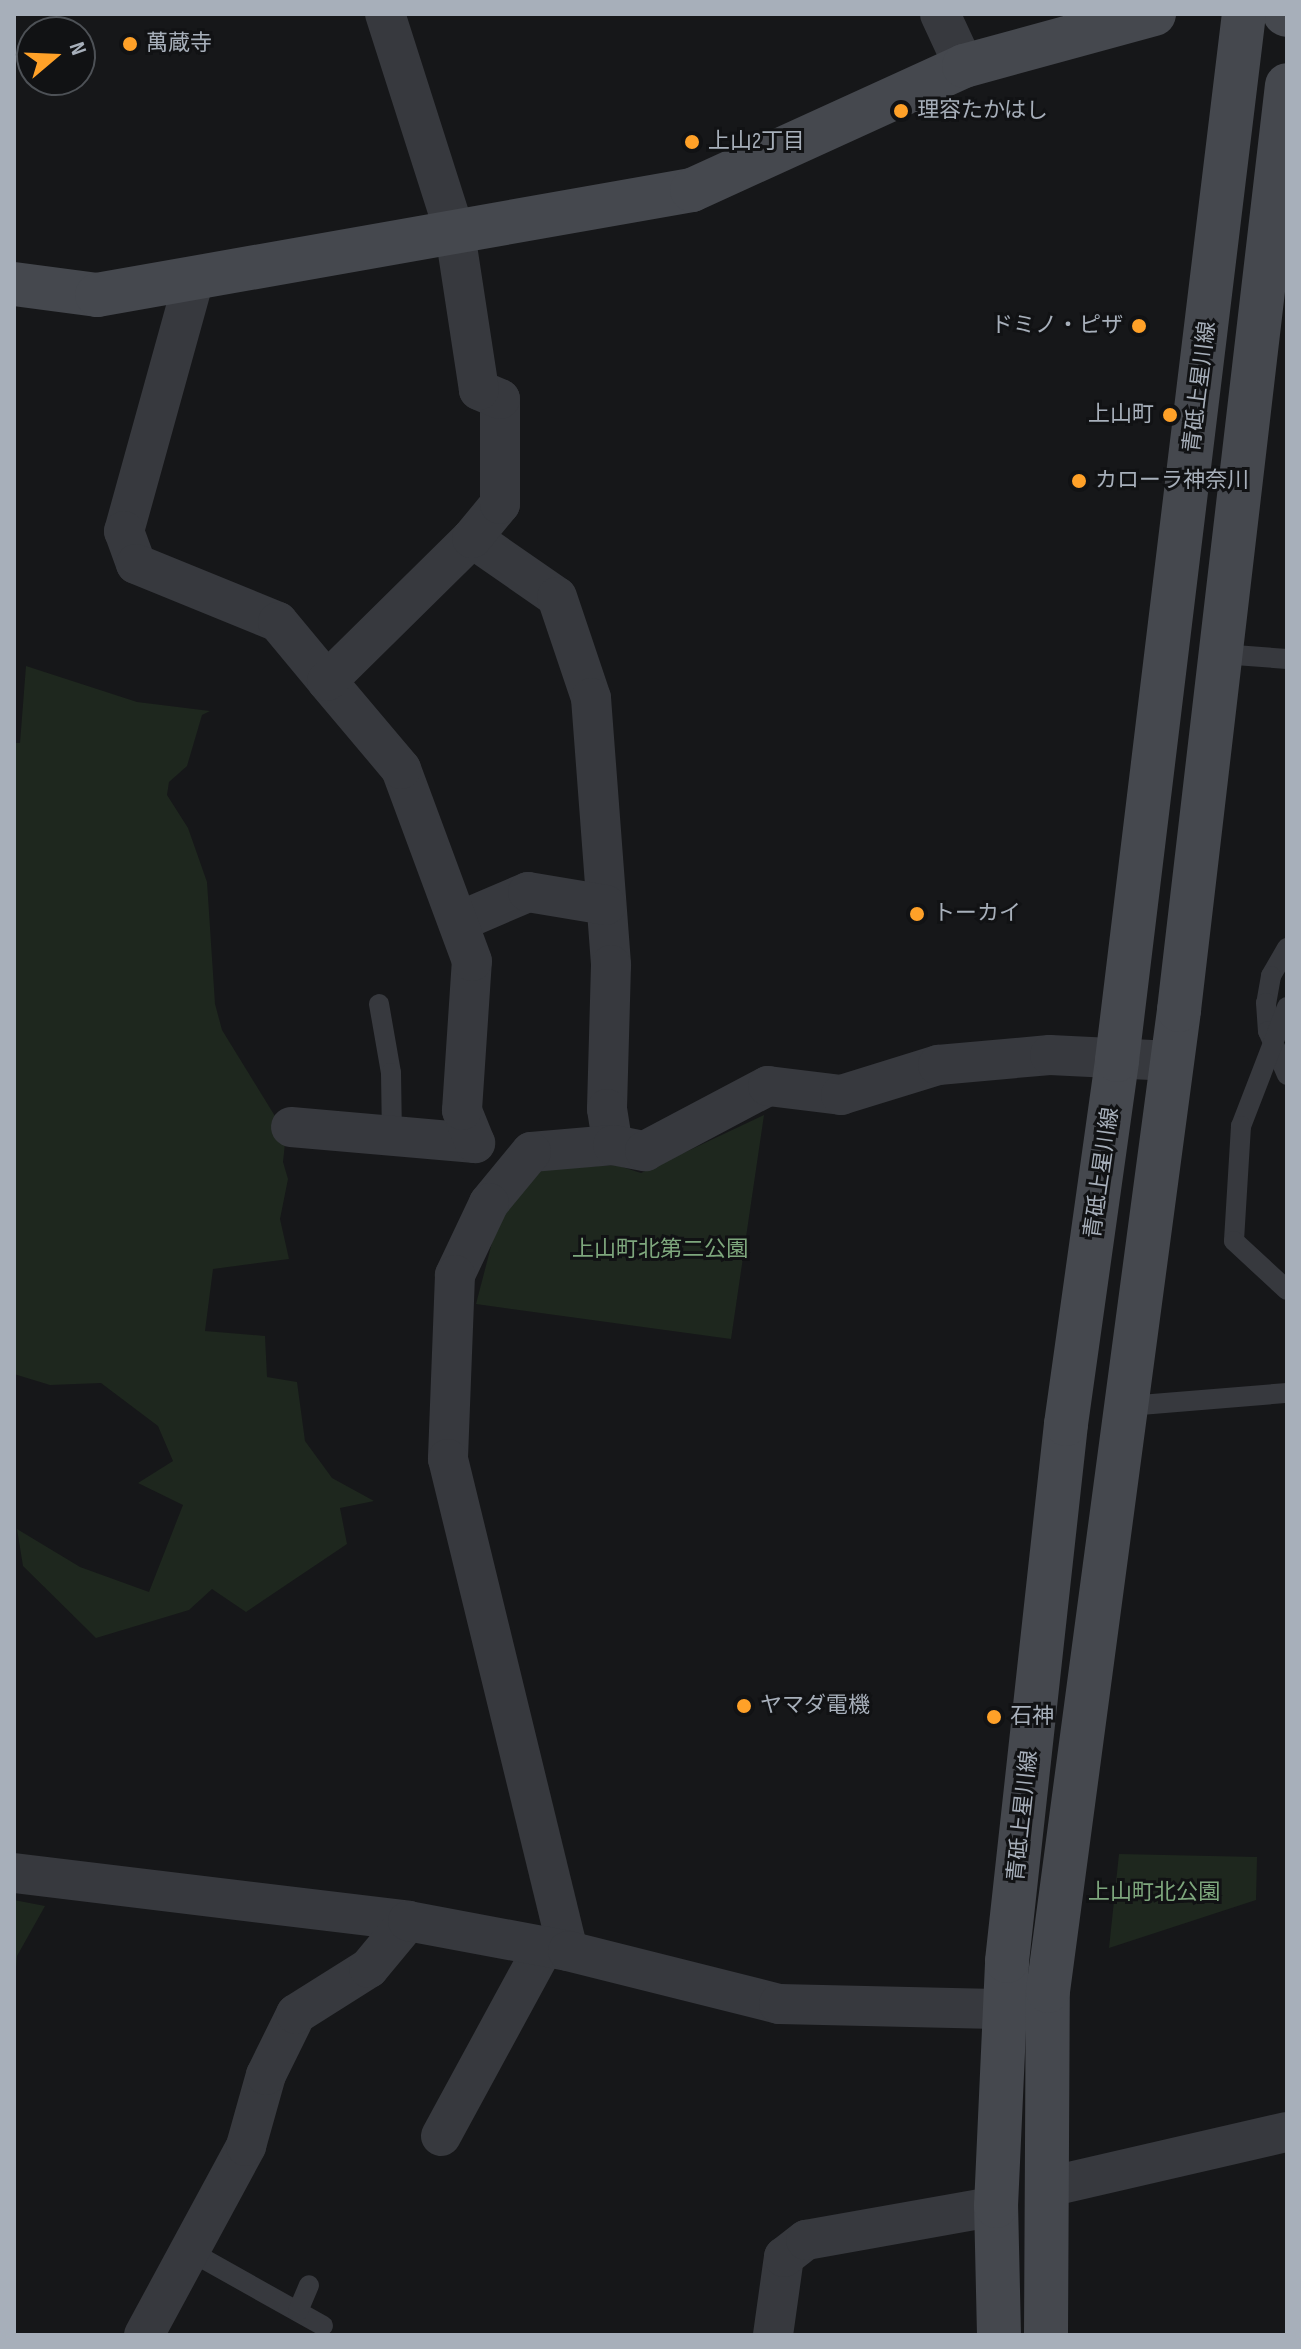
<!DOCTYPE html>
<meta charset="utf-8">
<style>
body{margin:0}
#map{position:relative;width:1301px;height:2349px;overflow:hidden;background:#161719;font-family:"Sofia Sans Condensed","Noto Sans JP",sans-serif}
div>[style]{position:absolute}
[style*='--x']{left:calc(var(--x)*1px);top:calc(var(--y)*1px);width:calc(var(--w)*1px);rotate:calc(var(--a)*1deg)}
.green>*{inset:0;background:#1e271e}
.lane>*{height:20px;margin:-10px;padding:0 10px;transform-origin:10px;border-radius:10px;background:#37393e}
.street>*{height:40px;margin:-20px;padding:0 20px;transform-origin:20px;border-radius:20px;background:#37393e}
.secondary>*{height:44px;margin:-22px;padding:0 22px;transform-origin:22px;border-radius:22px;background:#45484e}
.dots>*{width:22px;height:22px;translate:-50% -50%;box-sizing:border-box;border:4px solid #111214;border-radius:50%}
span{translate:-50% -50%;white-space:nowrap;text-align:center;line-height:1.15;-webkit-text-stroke:6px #111214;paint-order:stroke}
.poi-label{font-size:22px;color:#a7afba}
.left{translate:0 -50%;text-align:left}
.right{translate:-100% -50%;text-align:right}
.street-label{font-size:22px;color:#a7afba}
.park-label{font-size:22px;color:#7ea77d}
.frame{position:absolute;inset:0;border:16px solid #a7afba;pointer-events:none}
.north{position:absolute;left:16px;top:16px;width:80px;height:80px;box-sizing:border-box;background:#111214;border:2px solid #4d5156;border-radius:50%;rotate:71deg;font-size:22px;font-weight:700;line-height:32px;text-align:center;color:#a7afba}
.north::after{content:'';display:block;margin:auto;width:28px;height:36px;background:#ffa128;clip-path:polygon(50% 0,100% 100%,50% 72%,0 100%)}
</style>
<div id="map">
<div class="green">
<div style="clip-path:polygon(26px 666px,137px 702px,210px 711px,202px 715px,187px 766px,169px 782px,167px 795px,188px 828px,207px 882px,215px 1004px,222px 1030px,286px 1134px,283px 1162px,288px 1179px,280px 1219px,289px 1259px,213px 1269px,205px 1331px,265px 1336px,267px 1377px,297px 1382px,305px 1441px,332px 1478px,374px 1501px,340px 1508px,347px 1544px,246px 1612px,212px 1589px,189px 1610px,96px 1638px,23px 1566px,17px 1529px,80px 1567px,149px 1592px,183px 1505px,138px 1483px,173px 1461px,158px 1426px,101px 1383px,50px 1385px,14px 1374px,14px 743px,20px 743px)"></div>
<div style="clip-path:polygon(764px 1115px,731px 1339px,476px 1304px,500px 1212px,531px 1170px,616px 1165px,641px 1173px)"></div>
<div style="clip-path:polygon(1119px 1854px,1257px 1857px,1256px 1900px,1109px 1948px)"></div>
<div style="clip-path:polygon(14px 1900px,45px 1906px,17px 1956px,14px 1992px)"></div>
</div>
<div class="lane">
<div style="--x:1221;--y:654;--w:66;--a:4.3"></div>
<div style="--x:1287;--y:948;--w:32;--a:120"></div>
<div style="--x:1271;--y:976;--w:27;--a:100"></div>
<div style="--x:1266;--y:1003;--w:28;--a:86"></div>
<div style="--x:1268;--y:1031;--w:48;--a:66.6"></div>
<div style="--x:379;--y:1004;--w:70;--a:80.1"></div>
<div style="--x:391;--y:1073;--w:63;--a:89.1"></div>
<div style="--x:1287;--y:1007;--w:128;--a:111.1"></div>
<div style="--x:1241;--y:1126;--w:115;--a:93.5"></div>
<div style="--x:1234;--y:1241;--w:72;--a:42.8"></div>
<div style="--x:1128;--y:1406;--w:160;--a:-4.7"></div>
<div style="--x:186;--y:2249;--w:157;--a:29.3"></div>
<div style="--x:298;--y:2311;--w:28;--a:-67"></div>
</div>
<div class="street">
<div style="--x:940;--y:14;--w:57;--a:65.2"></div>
<div style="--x:194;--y:279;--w:262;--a:105.5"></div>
<div style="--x:124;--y:531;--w:35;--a:70"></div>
<div style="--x:136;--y:564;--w:153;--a:22.2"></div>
<div style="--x:278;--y:622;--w:77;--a:50.3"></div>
<div style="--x:472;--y:538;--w:103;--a:34.8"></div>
<div style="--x:557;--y:597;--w:107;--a:71.4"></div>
<div style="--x:591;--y:698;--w:268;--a:85.7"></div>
<div style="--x:611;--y:965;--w:144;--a:91.6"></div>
<div style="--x:607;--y:1109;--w:36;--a:81"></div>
<div style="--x:613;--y:1145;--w:82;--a:175.1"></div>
<div style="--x:531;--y:1152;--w:66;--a:129.5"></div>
<div style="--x:489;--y:1203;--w:80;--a:115.3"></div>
<div style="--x:455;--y:1275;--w:184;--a:92.2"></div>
<div style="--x:448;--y:1459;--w:506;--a:76.29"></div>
<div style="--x:458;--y:922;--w:76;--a:-23.2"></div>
<div style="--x:528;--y:892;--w:79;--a:9.5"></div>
<div style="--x:291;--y:1127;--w:185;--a:5"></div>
<div style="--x:475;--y:1143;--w:35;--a:-112"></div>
<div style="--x:462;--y:1110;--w:149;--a:-86.2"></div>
<div style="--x:472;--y:961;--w:205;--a:-110.3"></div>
<div style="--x:401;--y:769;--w:115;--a:-130.1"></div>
<div style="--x:327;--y:681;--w:204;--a:-44.6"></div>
<div style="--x:472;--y:538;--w:44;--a:-50.5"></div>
<div style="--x:500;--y:504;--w:105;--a:-90"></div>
<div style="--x:500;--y:399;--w:23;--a:-157"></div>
<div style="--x:479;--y:390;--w:159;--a:-98.7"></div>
<div style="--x:455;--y:233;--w:230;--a:-107.7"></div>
<div style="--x:613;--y:1145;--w:33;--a:11"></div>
<div style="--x:645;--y:1151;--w:139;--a:-27.9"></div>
<div style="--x:768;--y:1086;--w:74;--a:7"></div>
<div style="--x:841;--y:1095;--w:102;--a:-17.2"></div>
<div style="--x:938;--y:1065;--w:112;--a:-5.1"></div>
<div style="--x:1050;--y:1055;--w:122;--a:2.8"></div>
<div style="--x:14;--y:1873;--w:397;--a:6.9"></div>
<div style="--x:441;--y:2136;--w:216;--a:-61.5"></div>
<div style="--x:1048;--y:2187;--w:245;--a:-13"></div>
<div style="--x:144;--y:2335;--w:215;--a:-61.6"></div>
<div style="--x:246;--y:2146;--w:74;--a:-74.3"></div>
<div style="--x:266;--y:2075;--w:68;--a:-63.8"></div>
<div style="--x:296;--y:2014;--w:86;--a:-32.2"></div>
<div style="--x:369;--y:1968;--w:61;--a:-50.3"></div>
<div style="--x:408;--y:1921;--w:163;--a:10.6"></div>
<div style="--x:568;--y:1951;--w:218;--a:14.1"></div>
<div style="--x:779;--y:2004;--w:257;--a:1.3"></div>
<div style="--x:773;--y:2335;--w:79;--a:-82"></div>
<div style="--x:784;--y:2257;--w:28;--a:-38"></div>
<div style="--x:806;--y:2240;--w:193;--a:-10.1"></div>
</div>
<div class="secondary">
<div style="--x:1285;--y:14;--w:2;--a:27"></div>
<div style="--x:14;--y:284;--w:84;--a:7.5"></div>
<div style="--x:97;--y:295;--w:604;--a:-10.01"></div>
<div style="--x:692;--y:190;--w:299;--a:-24.5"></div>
<div style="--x:964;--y:66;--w:197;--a:-15.3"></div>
<div style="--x:999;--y:2335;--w:129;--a:-91.3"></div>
<div style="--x:996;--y:2206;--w:245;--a:-87.4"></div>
<div style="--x:1007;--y:1961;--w:540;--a:-83.73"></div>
<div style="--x:1066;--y:1424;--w:368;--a:-82"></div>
<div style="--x:1117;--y:1060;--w:1054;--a:-83.08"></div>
<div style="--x:1046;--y:2335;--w:344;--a:-89.7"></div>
<div style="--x:1048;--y:1991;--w:990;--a:-82.39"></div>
<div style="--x:1179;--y:1010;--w:931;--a:-83.34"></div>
</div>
<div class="dots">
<div style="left:130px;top:44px;background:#ffa128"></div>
<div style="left:901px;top:111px;background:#ffa128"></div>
<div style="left:692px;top:142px;background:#ffa128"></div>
<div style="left:1139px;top:326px;background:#ffa128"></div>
<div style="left:1170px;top:415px;background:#ffa128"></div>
<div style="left:1079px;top:481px;background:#ffa128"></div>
<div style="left:917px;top:914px;background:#ffa128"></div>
<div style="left:744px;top:1706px;background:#ffa128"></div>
<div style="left:994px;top:1717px;background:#ffa128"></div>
</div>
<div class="poi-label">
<span class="left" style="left:146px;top:44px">萬蔵寺</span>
<span class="left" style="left:917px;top:111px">理容たかはし</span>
<span class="left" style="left:708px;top:142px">上山2丁目</span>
<span class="right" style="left:1123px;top:326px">ドミノ・ピザ</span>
<span class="right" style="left:1154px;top:415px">上山町</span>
<span class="left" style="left:1095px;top:481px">カローラ神奈川</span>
<span class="left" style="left:933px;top:914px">トーカイ</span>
<span class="left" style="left:760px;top:1706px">ヤマダ電機</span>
<span class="left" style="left:1010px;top:1717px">石神</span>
</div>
<div class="street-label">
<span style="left:1200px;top:387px;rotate:-83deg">青砥上星川線</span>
<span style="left:1102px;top:1173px;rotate:-82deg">青砥上星川線</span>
<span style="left:1023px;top:1816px;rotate:-84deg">青砥上星川線</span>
</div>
<div class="park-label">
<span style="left:660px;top:1250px">上山町北第二公園</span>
<span style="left:1154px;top:1893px">上山町北公園</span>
</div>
<div class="frame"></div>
<div class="north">N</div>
</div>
